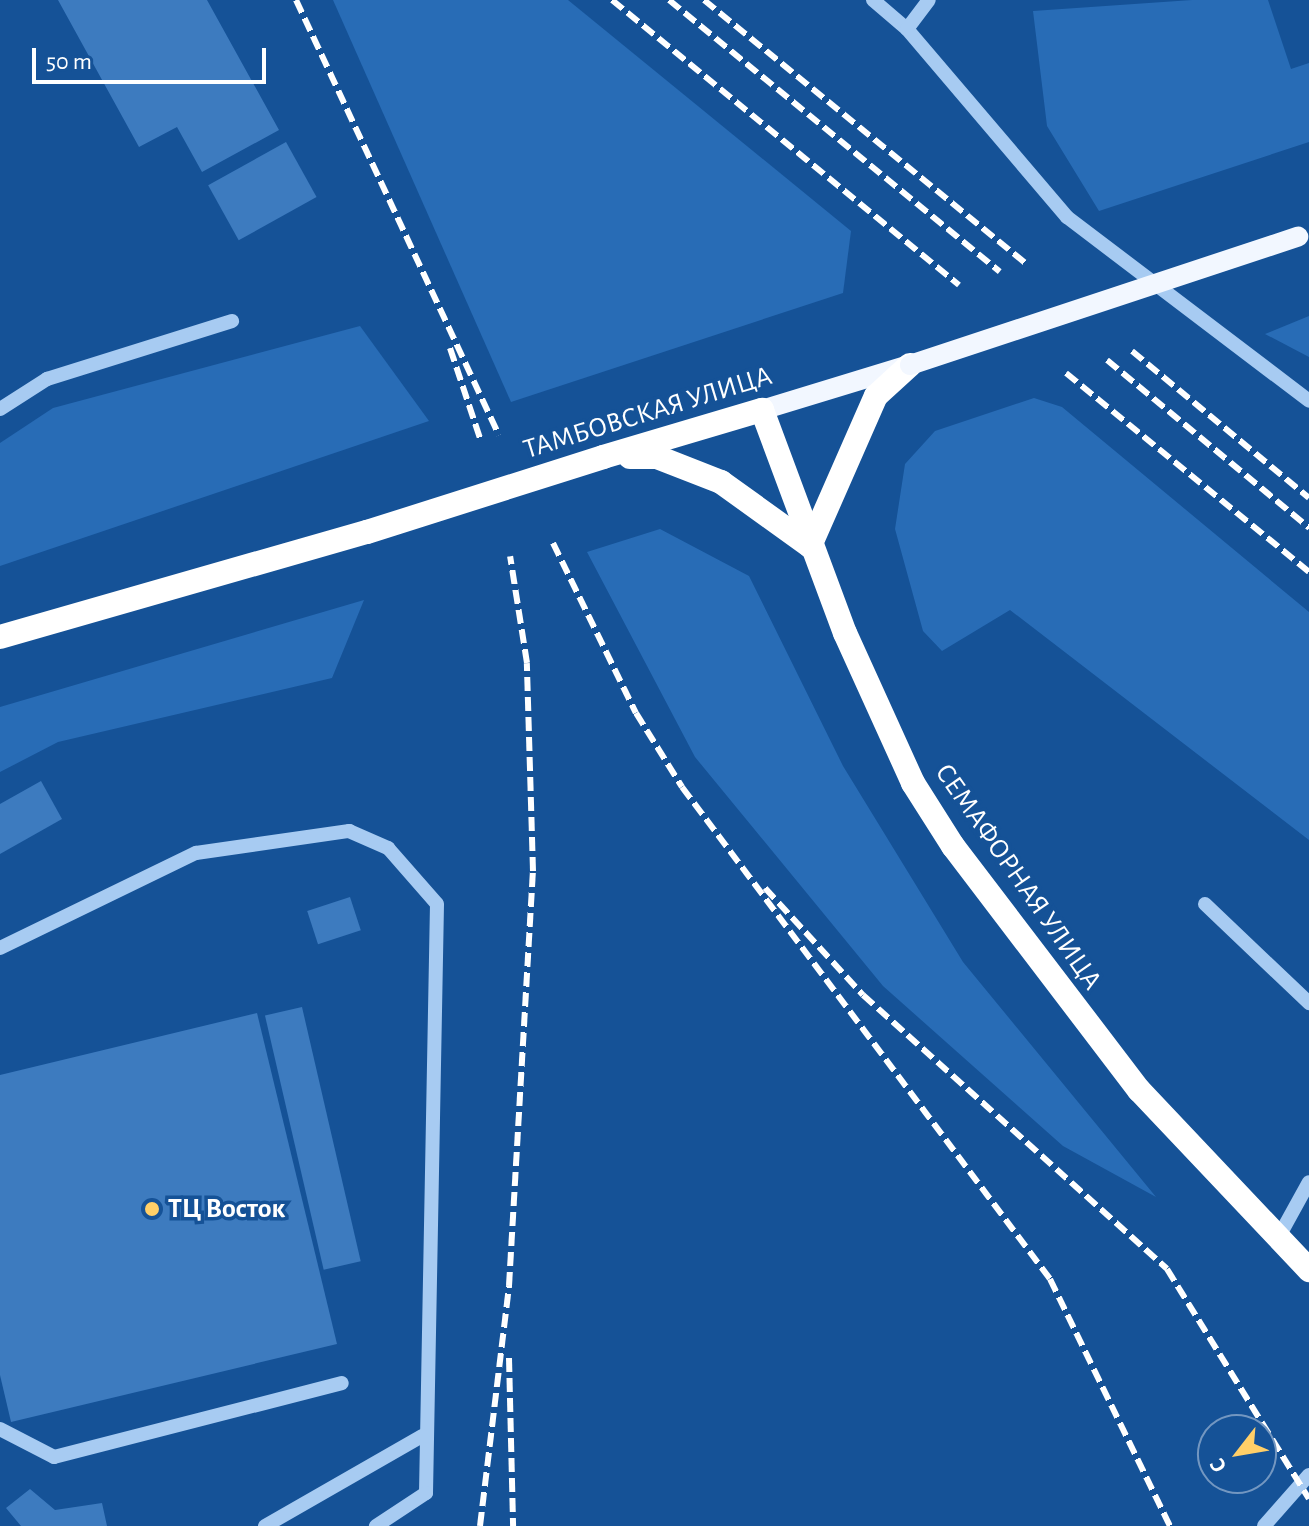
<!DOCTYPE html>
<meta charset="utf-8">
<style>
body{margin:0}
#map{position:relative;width:1309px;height:1526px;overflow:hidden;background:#155297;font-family:"Alegreya Sans",sans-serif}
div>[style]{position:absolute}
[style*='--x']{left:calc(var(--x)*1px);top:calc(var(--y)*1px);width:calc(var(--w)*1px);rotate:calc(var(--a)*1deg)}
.green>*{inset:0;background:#286cb6}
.building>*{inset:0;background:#3d7bbf;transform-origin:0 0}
.minor>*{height:14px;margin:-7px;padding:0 7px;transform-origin:7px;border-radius:7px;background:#a7cbf2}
.major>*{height:20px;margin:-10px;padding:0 10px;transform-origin:10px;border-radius:10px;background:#f2f7ff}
.highway>*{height:24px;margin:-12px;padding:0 12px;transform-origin:12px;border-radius:12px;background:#fff}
.rail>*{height:6px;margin-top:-3px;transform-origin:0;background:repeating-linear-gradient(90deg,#fff 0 14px,transparent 0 20px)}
.major-bridge>*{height:20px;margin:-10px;padding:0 10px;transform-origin:10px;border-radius:10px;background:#f2f7ff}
.highway-bridge>*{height:24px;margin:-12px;padding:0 12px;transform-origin:12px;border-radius:12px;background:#fff}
.dots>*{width:22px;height:22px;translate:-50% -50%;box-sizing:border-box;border:4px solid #155297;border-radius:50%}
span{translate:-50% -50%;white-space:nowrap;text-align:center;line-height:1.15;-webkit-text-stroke:7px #155297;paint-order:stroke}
.street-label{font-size:28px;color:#fff}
.poi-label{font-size:28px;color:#fff;font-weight:700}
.left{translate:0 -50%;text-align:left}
.north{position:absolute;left:1197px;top:1414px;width:80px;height:80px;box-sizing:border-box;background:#155297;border:2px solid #7397c1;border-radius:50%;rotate:239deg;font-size:22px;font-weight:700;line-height:32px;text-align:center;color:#fff}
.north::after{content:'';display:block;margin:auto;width:28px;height:36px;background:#ffcf68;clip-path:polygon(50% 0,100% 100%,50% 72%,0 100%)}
.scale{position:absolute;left:32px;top:48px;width:234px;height:36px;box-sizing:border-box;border:4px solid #fff;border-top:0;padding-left:10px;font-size:24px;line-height:28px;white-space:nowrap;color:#fff;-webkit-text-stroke:6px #155297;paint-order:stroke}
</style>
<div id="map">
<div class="green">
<div style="clip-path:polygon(333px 0,568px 0,851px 231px,843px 293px,511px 402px)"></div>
<div style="clip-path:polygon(1192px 0,1268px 0,1291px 69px,1309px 63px,1309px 142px,1099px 211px,1047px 126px,1033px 11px)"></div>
<div style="clip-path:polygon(1309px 316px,1309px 357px,1265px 334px)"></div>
<div style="clip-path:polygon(360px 326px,429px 421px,0 566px,0 443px,53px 408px)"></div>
<div style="clip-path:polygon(1034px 398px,1062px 407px,1309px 612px,1309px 840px,1010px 610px,942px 651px,923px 631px,895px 529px,905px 464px,935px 431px)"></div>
<div style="clip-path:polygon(660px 529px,749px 576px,843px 766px,963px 962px,1156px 1197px,1063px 1146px,883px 986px,695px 757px,587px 552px)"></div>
<div style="clip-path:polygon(364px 600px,332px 678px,58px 742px,0 772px,0 707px)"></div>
</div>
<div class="building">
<div style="clip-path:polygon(58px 0,207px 0,279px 130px,202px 172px,177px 127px,139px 147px)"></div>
<div style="left:286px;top:142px;width:63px;height:89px;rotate:61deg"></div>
<div style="clip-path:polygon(41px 781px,62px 819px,0 854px,0 804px)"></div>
<div style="left:350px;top:897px;width:35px;height:45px;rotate:72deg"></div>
<div style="left:302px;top:1007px;width:261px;height:38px;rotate:77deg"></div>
<div style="clip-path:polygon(257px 1013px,337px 1344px,11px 1422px,0 1375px,0 1075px)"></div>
<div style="clip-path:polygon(30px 1489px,55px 1510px,102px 1503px,107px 1526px,21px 1526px,6px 1508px)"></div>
</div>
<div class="minor">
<div style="--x:873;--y:0;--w:45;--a:40.5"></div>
<div style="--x:907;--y:29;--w:247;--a:49.6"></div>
<div style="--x:1067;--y:217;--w:304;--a:37.2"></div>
<div style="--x:907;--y:29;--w:36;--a:-53"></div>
<div style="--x:0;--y:409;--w:56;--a:-32.6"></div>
<div style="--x:47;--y:379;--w:194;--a:-17.4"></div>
<div style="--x:1205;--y:904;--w:144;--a:43.6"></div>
<div style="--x:0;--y:948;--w:218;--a:-25.9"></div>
<div style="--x:196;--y:853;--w:155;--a:-8.2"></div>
<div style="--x:349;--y:831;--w:43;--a:23.6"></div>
<div style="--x:388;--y:848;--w:74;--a:48.8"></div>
<div style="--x:437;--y:904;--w:589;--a:91.07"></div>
<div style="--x:426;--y:1493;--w:60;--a:146.6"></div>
<div style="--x:1277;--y:1240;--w:66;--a:-61.1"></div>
<div style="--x:0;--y:1429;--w:61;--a:27.4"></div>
<div style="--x:54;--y:1457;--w:297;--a:-14.4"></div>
<div style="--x:265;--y:1526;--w:181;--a:-29.8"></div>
<div style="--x:1264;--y:1526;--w:68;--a:-48.6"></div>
</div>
<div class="major">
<div style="--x:762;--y:410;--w:151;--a:-17"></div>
</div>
<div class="highway">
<div style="--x:603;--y:457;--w:166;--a:-16.5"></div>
<div style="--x:762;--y:410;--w:238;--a:69.6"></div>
<div style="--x:845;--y:633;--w:165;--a:65.6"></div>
<div style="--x:913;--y:783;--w:75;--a:57.6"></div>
<div style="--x:953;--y:846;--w:307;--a:52.7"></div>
<div style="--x:1139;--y:1090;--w:248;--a:46.6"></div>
<div style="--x:630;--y:457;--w:27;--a:0"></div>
<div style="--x:657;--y:457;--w:69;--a:21.3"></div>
<div style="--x:721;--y:482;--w:110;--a:35.7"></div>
<div style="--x:810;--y:546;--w:164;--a:-66.3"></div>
<div style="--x:876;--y:396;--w:46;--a:-42.4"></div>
<div style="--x:0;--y:637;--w:382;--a:-16"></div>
</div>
<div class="rail">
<div style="--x:296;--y:0;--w:480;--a:65"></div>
<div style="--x:612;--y:0;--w:449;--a:39.4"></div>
<div style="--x:669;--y:0;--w:428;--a:39.4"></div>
<div style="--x:704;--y:0;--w:415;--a:39.3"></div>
<div style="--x:450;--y:348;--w:98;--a:71.6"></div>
<div style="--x:1132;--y:351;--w:230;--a:39.7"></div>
<div style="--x:1107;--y:360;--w:263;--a:39.7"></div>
<div style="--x:1066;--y:373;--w:314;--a:39.3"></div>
<div style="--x:553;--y:543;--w:189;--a:64"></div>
<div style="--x:636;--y:713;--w:87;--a:58.1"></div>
<div style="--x:682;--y:787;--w:614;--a:53.2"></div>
<div style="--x:1050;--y:1279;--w:275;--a:64.1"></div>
<div style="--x:765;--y:888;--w:145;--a:47.5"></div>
<div style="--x:863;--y:995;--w:409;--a:42"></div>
<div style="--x:1167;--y:1269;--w:270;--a:58.3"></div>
<div style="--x:509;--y:1358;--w:168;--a:88.6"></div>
<div style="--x:480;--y:1526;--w:242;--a:-83.1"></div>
<div style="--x:509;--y:1286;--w:416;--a:-86.7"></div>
<div style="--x:533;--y:871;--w:208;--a:-91.7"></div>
<div style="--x:527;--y:663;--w:108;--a:-99"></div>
</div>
<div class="major-bridge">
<div style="--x:910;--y:365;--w:409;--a:-18.3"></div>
</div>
<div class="highway-bridge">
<div style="--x:367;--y:532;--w:248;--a:-17.6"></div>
</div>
<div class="dots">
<div style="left:152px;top:1209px;background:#ffcf68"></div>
</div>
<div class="street-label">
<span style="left:648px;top:413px;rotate:-17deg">ТАМБОВСКАЯ УЛИЦА</span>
<span style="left:1018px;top:877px;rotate:55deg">СЕМАФОРНАЯ УЛИЦА</span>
</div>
<div class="poi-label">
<span class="left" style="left:168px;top:1209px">ТЦ Восток</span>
</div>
<div class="north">С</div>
<div class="scale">50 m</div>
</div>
